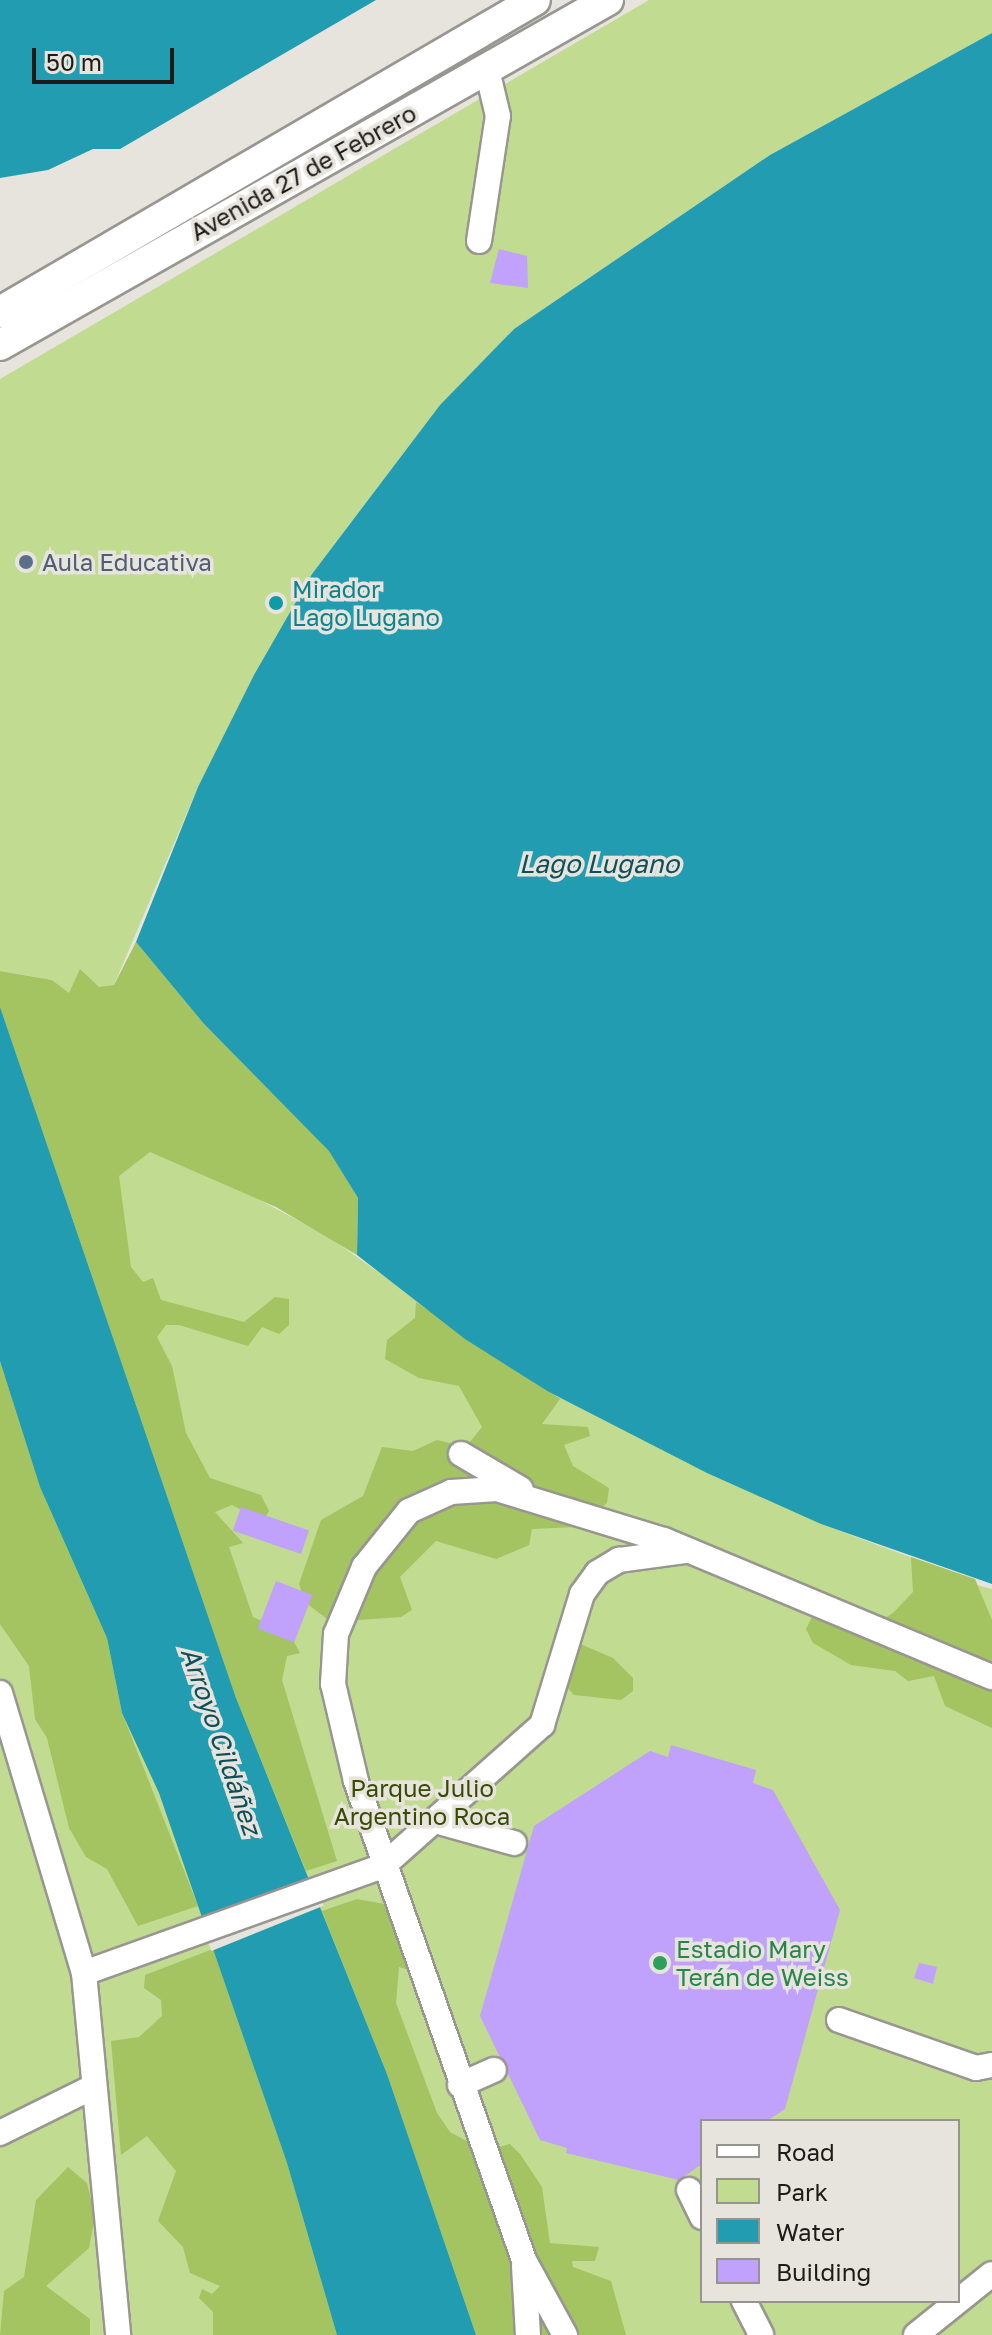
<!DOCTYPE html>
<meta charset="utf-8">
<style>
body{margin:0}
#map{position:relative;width:992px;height:2335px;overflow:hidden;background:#e6e4dd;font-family:"Golos Text",sans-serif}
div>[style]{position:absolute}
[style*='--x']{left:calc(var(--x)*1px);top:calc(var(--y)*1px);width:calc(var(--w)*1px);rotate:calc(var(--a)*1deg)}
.green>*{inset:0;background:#c1db90}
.forest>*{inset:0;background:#a4c361}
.water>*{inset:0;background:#229cb0}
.pier>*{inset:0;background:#e6e4dd;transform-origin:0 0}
.building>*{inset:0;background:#c0a1fb;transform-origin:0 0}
.roads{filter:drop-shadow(2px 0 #989690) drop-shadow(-2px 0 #989690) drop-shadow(0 2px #989690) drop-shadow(0 -2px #989690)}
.minor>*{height:24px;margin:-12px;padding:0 12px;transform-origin:12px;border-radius:12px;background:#fff}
.major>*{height:30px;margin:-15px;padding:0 15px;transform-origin:15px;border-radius:15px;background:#fff}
.dots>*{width:22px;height:22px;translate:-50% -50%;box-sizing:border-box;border:4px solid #e6e4dd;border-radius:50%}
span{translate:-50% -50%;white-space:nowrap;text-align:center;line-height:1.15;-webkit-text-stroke:7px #e6e4dd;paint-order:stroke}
.street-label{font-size:24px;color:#1c1b18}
.service-label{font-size:24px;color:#4e5e75}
.left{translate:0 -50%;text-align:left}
.culture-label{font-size:24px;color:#0d838f}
.park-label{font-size:24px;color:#394b00}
.leisure-label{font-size:24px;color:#27864d}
.water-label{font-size:26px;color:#0d4f5a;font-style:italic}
.legend{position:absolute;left:700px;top:2119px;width:260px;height:184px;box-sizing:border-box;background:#e6e4dd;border:2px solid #95948e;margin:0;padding:10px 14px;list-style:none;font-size:24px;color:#1c1b18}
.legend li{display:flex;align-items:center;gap:16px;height:40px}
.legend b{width:40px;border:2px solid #95948e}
.scale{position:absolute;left:32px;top:48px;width:142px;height:36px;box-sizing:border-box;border:4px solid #1c1b18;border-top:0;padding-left:10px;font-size:24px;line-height:28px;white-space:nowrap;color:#1c1b18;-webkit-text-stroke:6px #e6e4dd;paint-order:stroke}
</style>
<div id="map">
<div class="green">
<div style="clip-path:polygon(649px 0,992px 0,992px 33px,770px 155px,514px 329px,440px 405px,312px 574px,198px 787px,114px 985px,69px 994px,52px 980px,0 971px,0 379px)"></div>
<div style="clip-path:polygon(evenodd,0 1007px,111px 1181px,150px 1152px,207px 1172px,327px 1236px,549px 1392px,821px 1524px,937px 1567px,935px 1574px,992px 1589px,992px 2335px,0 2335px,0 1007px,702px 2121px,958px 2121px,958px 2301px,702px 2301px,702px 2121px)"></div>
</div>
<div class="forest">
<div style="clip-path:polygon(136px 942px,204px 1024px,329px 1150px,358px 1198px,357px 1255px,276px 1207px,150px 1152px,119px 1176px,131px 1267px,143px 1282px,153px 1278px,161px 1300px,244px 1322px,275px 1297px,289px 1299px,289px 1325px,279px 1334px,262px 1327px,248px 1346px,179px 1325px,166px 1325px,157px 1337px,172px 1366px,186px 1433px,210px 1478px,261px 1495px,269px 1511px,263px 1521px,232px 1505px,215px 1512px,243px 1543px,229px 1547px,253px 1617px,289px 1633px,300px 1653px,287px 1656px,282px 1680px,337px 1861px,306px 1871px,236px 1698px,0 1007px,0 971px,52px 980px,69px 993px,80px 969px,99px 987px,114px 985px)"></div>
<div style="clip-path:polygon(416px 1302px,560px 1399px,542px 1424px,588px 1427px,590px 1436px,564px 1445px,573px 1466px,609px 1488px,607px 1503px,575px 1527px,532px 1529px,529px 1545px,496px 1559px,436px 1541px,400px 1577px,412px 1610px,401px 1617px,331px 1622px,305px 1602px,299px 1584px,321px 1520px,363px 1496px,382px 1447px,413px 1451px,437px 1440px,466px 1447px,482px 1427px,459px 1386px,419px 1378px,385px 1359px,387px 1340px,415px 1318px)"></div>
<div style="clip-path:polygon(0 1361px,40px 1487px,107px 1638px,122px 1713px,198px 1906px,138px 1926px,107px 1869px,86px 1857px,69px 1828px,47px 1738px,35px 1719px,29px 1666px,0 1624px)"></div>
<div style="clip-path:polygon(911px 1557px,975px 1579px,992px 1620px,992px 1728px,945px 1706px,934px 1676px,908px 1681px,895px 1671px,851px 1665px,813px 1643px,806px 1629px,821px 1599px,887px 1617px,894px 1612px,913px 1592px)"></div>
<div style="clip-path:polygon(578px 1643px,613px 1658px,633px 1678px,633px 1691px,621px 1700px,574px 1695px,564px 1684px)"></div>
<div style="clip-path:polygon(357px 1899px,390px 1905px,413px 1971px,399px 1967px,396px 2003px,437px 2113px,450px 2132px,485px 2151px,510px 2144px,520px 2154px,542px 2187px,550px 2243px,599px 2247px,595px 2261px,572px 2261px,573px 2267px,611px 2281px,626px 2335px,476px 2335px,387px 2074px,322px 1911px)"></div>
<div style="clip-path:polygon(213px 1949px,287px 2163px,337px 2335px,213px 2335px,213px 2312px,199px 2298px,202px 2289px,212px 2294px,220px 2286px,190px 2273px,183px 2247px,158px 2221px,176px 2171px,147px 2136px,121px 2155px,111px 2041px,139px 2037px,162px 2016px,161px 2000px,144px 1988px,145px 1975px)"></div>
<div style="clip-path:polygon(68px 2167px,87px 2183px,95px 2216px,89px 2248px,46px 2286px,90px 2319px,90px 2335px,0 2335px,4px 2291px,24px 2277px,36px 2200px)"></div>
</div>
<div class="water">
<div style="clip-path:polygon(0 0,376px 0,120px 149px,93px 149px,48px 170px,0 178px)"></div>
<div style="clip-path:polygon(992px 33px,992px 1584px,821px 1524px,707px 1473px,549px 1392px,465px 1339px,357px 1255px,358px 1198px,329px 1151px,204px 1024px,136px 942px,198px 787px,254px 675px,312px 574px,440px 405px,514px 329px,770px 155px)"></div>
<div style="clip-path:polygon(0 1007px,236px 1698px,387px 2074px,476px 2335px,337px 2335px,287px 2163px,159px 1793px,122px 1713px,107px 1638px,40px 1487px,0 1361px)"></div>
</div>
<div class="pier">
<div style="left:312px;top:1877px;width:31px;height:121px;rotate:68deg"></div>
</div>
<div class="building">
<div style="clip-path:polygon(499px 249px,527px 256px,528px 288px,490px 283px)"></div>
<div style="left:241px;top:1507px;width:72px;height:25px;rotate:19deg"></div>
<div style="left:276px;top:1581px;width:39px;height:51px;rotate:21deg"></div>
<div style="clip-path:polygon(671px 1745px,756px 1770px,753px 1783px,773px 1790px,840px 1910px,785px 2109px,767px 2121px,702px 2121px,702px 2164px,679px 2180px,566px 2153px,567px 2148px,540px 2140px,480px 2016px,534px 1826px,650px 1751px,668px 1757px)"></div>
<div style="clip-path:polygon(919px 1963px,937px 1967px,933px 1984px,914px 1978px)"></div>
</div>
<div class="roads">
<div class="minor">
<div style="--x:479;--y:241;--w:126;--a:-81.4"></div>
<div style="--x:498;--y:116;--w:47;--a:-103.4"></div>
<div style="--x:461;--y:1454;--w:69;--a:30.3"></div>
<div style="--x:0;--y:1693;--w:292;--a:73.3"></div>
<div style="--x:84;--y:1973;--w:364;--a:84.6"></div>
<div style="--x:435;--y:1821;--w:82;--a:15.6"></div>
<div style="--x:84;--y:1973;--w:318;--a:-19.7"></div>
<div style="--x:383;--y:1866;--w:213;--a:-41.6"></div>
<div style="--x:542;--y:1725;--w:137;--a:-73"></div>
<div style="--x:582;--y:1594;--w:26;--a:-54"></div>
<div style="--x:597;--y:1573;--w:26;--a:-31"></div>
<div style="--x:619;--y:1560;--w:67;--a:-7.8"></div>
<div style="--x:839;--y:2020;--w:145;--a:19.3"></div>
<div style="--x:976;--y:2068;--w:16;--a:-11"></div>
<div style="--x:460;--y:2085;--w:37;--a:-24"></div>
<div style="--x:0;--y:2133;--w:104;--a:-26.3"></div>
<div style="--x:689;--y:2190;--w:30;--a:64"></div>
<div style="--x:524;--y:2266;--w:69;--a:86.7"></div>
<div style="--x:744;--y:2301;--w:38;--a:63"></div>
<div style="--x:565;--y:2335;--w:85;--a:-118.7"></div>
<div style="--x:524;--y:2260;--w:508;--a:-109.33"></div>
<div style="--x:356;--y:1781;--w:100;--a:-103.3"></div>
<div style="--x:333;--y:1684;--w:50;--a:-86.6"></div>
<div style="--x:336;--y:1634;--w:73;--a:-67.3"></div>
<div style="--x:364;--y:1567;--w:72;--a:-51.2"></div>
<div style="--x:409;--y:1511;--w:46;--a:-24.3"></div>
<div style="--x:451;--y:1492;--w:46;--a:-3.7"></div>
<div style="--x:497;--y:1489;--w:175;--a:17"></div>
<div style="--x:664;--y:1540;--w:355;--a:22.7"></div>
<div style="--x:916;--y:2335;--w:97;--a:-38.8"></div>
</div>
<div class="major">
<div style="--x:0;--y:312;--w:619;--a:-30.25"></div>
<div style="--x:0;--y:345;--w:699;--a:-29.57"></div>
</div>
</div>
<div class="dots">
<div style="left:26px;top:562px;background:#5c6f8a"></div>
<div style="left:276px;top:603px;background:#0f9aa8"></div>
<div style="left:660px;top:1963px;background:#2e9e5b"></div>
</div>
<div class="street-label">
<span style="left:303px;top:172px;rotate:-29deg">Avenida 27 de Febrero</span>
</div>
<div class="service-label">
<span class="left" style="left:42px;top:562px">Aula Educativa</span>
</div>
<div class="culture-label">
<span class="left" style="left:292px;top:603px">Mirador<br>Lago Lugano</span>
</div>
<div class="park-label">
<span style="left:422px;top:1802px">Parque Julio<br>Argentino Roca</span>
</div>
<div class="leisure-label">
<span class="left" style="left:676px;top:1963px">Estadio Mary<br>Terán de Weiss</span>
</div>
<div class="water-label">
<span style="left:599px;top:864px">Lago Lugano</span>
<span style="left:221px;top:1741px;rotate:71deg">Arroyo Cildáñez</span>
</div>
<ul class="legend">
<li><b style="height:10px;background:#fff"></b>Road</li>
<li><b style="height:22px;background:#c1db90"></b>Park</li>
<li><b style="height:22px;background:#229cb0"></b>Water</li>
<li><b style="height:22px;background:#c0a1fb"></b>Building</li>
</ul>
<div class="scale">50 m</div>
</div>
